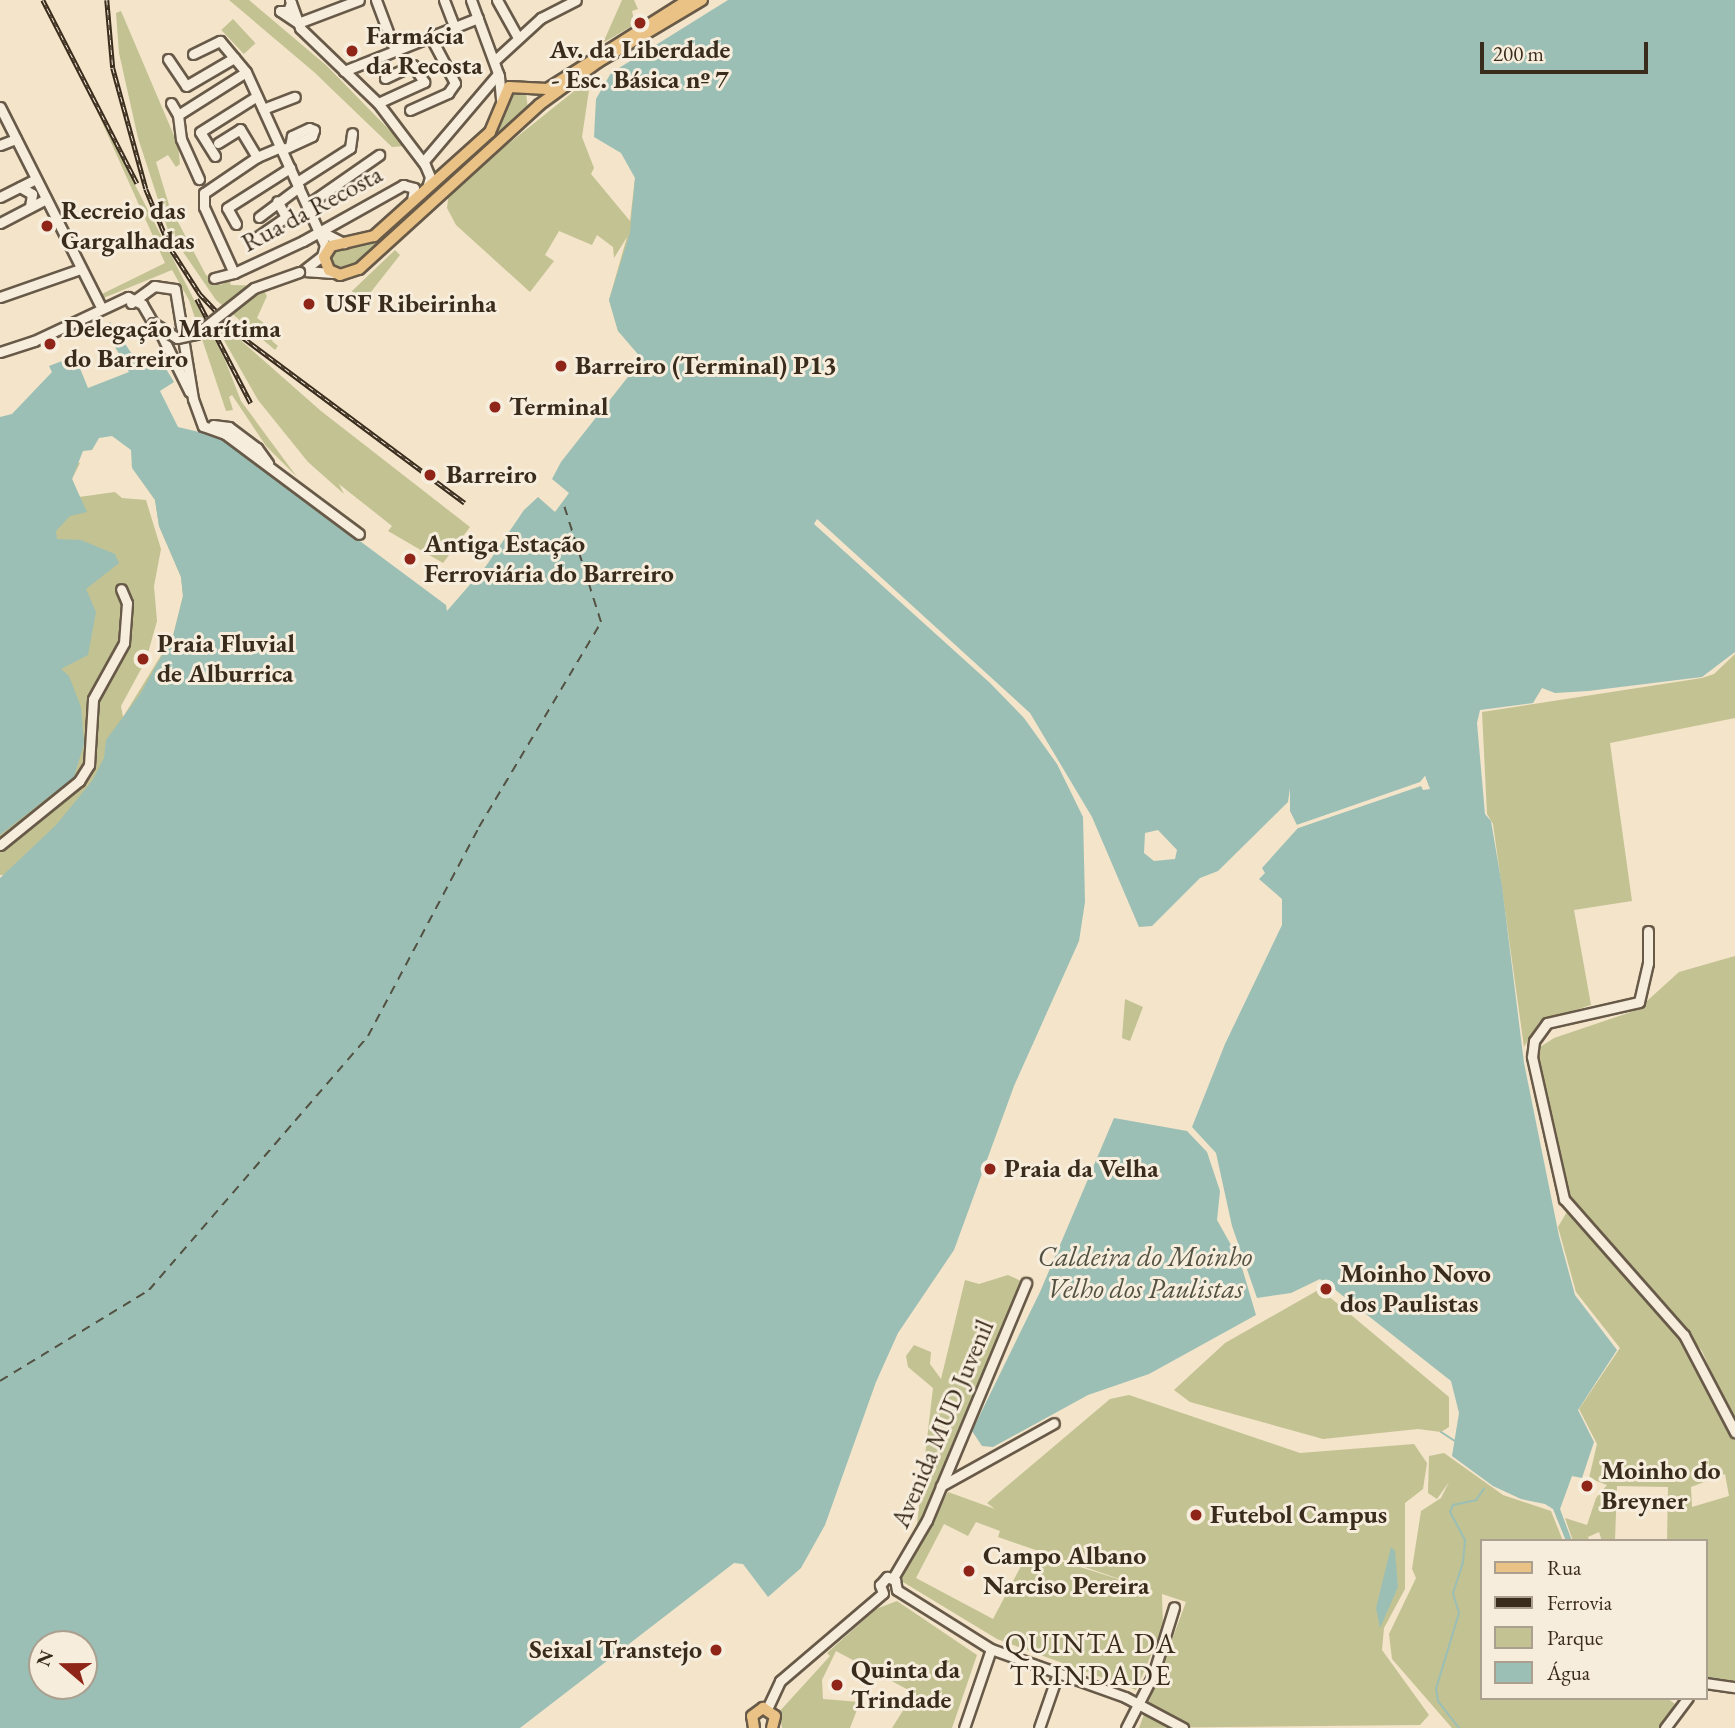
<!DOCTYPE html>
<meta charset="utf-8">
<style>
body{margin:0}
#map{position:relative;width:1735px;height:1728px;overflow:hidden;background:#f3e4ca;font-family:"EB Garamond",serif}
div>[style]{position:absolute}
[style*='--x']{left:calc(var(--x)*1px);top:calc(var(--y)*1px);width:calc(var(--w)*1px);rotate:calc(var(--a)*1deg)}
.green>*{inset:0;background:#c3c292;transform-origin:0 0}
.water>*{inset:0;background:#9bbfb5}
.pier>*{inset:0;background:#f3e4ca}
.stream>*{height:2px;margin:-1px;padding:0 1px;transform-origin:1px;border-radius:1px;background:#9bbfb5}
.ferry>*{height:2px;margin-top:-1px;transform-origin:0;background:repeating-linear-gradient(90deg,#525142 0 9px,transparent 0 16px)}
.roads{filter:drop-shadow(2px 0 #685a48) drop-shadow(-2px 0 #685a48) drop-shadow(0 2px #685a48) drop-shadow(0 -2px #685a48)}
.minor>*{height:9px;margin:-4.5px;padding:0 4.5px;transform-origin:4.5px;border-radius:4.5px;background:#f7eddd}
.major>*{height:10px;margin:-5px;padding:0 5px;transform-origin:5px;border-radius:5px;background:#eac285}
.rail>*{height:4.5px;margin-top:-2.25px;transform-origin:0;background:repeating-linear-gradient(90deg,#f7eddd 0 5px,#3a2c1c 0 10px);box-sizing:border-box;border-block:2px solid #3a2c1c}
.bridges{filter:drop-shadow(2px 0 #685a48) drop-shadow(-2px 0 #685a48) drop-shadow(0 2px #685a48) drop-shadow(0 -2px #685a48)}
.minor-bridge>*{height:9px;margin:-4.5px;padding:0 4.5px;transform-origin:4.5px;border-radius:4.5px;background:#f7eddd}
.dots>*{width:19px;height:19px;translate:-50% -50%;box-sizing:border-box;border:4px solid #f7eddd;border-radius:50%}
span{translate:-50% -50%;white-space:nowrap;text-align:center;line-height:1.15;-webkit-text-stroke:6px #f7eddd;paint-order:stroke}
.poi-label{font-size:26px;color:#3a2c1c;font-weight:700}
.left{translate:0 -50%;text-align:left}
.right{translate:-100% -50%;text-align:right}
.street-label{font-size:26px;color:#3a2c1c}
.water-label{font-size:28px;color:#525142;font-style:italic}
.neighbourhood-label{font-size:28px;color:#3a2c1c;letter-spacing:2px}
.legend{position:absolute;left:1480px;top:1539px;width:228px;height:161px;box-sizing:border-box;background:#f7eddd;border:2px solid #aba090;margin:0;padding:9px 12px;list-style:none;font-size:21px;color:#3a2c1c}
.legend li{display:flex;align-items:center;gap:14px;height:35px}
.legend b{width:35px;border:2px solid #aba090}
.north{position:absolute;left:28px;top:1630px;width:70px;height:70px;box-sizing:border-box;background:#f7eddd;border:2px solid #aba090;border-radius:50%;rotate:290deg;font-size:19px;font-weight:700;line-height:28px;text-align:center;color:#3a2c1c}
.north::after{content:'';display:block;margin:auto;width:24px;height:32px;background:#8f2418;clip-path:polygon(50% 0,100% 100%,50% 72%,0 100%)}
.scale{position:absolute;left:1480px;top:42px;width:168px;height:32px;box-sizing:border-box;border:4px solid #3a2c1c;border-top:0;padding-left:9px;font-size:21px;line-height:24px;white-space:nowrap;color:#3a2c1c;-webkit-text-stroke:5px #f7eddd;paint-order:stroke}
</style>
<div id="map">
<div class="green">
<div style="clip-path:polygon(229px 0,249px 0,327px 66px,405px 146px,392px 147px,314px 72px)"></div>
<div style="clip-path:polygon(622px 0,634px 0,638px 9px,632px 11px,635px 24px,603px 43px)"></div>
<div style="clip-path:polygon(121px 11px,178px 145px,180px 164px,176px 167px,168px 155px,156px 162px,169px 205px,206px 275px,221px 285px,229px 280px,231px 285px,261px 286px,267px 296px,257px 318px,277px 333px,272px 341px,278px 346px,275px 350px,216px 300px,168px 230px,138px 138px,119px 53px,116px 13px)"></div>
<div style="left:233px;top:19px;width:33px;height:16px;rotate:47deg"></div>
<div style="clip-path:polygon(583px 84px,589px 90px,582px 137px,594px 168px,591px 174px,630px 221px,635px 178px,641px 352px,618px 331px,609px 300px,627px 237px,614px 258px,613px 247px,597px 235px,592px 245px,559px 231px,545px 255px,554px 261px,530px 292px,456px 225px,447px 208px,449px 191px)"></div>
<div style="clip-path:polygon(514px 91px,526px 93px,528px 109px,465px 170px,459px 164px,499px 127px,507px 97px)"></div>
<div style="clip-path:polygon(97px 111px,225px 360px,241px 401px,297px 477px,266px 446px,232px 395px,229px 397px,233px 410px,226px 411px,189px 300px,172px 270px,101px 299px,100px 295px,165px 263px)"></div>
<div style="clip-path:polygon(381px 234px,387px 240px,360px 264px,342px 270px,333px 267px,332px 251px,362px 246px)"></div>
<div style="clip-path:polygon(395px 250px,400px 255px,356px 311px,352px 291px)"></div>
<div style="clip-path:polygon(220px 322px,321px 411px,470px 527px,443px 563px,388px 531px,392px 526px,339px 484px,344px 494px,308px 462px,258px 400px,225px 342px,217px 324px)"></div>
<div style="clip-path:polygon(0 443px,80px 463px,72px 479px,79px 497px,115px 492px,122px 498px,146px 500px,161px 549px,154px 586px,157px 621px,146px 660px,121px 706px,123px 717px,173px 636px,183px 596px,181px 577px,159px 526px,155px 500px,130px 463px,193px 535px,160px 761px,0 878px,4px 875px,0 875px)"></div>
<div style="clip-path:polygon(1735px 654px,1735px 718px,1610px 743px,1632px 901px,1574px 910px,1591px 1005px,1539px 1022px,1524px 1047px,1493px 824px,1487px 814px,1482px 712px,1702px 678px,1714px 674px)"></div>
<div style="clip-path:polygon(1735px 956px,1735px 1426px,1702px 1351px,1574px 1208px,1562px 1184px,1536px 1063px,1537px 1049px,1554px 1038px,1637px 1010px,1679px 972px)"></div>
<div style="clip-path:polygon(1125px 999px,1143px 1007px,1130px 1041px,1122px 1038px)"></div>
<div style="clip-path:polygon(evenodd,1568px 1210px,1682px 1336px,1735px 1441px,1735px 1681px,1705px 1680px,1705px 1541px,1667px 1541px,1668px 1487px,1617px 1486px,1615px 1541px,1602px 1541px,1599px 1532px,1588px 1537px,1589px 1541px,1573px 1541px,1565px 1518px,1587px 1525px,1596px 1498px,1607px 1485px,1589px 1478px,1597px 1444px,1579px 1409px,1620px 1348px,1576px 1292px,1558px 1227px,1568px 1210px,1725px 1474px,1729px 1496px,1692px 1507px,1691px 1487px,1725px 1474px)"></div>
<div style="clip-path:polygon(1008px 1275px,1021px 1281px,916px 1532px,933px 1388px,908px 1367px,906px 1356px,914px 1345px,931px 1352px,930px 1364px,941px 1379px,965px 1280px,979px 1284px)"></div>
<div style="clip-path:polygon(1320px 1289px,1449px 1397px,1449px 1427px,1441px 1432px,1418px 1429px,1323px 1439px,1190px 1402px,1174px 1390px,1225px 1343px)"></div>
<div style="clip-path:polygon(evenodd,1129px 1395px,1300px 1453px,1414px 1444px,1427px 1463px,1423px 1489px,1405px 1503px,1405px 1589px,1384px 1628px,1382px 1650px,1429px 1715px,1420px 1725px,1139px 1728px,1186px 1602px,1162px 1594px,1163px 1627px,1136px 1690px,997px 1639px,903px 1582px,901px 1575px,948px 1492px,995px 1509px,987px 1503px,1110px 1399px,1129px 1395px,976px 1522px,1000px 1531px,998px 1537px,1134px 1584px,1029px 1551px,993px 1619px,916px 1578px,944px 1524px,968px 1536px,976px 1522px)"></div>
<div style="clip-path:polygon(1444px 1453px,1503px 1495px,1551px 1511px,1563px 1541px,1481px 1541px,1481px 1698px,1667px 1698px,1675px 1704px,1663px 1728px,1452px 1728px,1392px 1659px,1389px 1634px,1416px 1578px,1412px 1569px,1421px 1511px,1441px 1498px,1449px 1482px,1437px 1499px,1428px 1493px,1429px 1456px)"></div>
<div style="clip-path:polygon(897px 1601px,977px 1655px,952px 1728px,892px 1728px,914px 1693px,836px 1651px,822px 1680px,823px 1699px,860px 1702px,850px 1728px,782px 1728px,779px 1712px,830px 1656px,827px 1653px,876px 1609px)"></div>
</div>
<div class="water">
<div style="clip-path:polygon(evenodd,728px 0,1735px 0,1735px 652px,1702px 677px,1588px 691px,1555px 693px,1542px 688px,1533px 703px,1480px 710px,1477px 723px,1485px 814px,1491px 821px,1502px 886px,1524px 1063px,1559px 1236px,1575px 1295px,1617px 1350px,1578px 1410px,1594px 1442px,1582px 1478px,1572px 1476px,1560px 1509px,1572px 1541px,1566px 1541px,1553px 1509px,1545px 1504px,1521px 1499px,1493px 1486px,1452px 1456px,1459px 1413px,1451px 1381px,1338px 1292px,1320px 1279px,1291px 1293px,1257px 1298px,1232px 1226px,1216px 1153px,1192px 1127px,1225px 1044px,1282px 925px,1282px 899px,1259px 879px,1265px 873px,1262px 868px,1298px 828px,1422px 785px,1429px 789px,1425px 776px,1420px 782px,1297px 825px,1290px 811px,1290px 788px,1288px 802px,1218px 871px,1200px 878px,1152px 926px,1139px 927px,1092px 817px,1030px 713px,817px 519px,814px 524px,990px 683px,1024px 718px,1057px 764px,1083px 817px,1085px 902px,1079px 941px,1014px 1086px,954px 1250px,898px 1333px,876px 1382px,825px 1525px,801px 1568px,768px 1597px,743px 1564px,734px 1563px,520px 1728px,0 1728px,0 878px,56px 825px,92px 781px,104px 758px,106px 740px,140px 694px,173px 636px,183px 596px,181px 577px,159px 526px,155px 500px,132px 468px,131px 450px,112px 436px,99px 438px,92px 450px,83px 451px,72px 479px,87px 512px,70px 516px,56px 531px,57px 539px,81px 540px,115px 554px,119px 563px,86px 589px,96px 612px,88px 655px,61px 669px,69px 676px,81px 707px,84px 744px,74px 777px,0 835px,0 417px,12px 414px,52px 372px,49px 366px,75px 356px,88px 388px,129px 372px,104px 327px,110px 322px,143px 370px,160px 359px,174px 382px,160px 391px,178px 427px,220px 437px,446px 605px,447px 611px,486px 566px,524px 510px,538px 497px,555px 512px,569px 493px,552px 479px,561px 462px,642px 359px,618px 331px,609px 300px,630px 233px,635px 178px,621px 153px,594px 137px,596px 99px,611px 73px,728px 0,1158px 830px,1177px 850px,1175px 859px,1154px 861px,1144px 853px,1145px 833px,1158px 830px,728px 0,42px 1644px,84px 1644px,84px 1686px,42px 1686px,42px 1644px)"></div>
<div style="clip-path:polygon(1114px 1118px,1187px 1131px,1207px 1152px,1220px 1191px,1217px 1220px,1240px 1261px,1256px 1315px,1149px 1374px,1088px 1395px,993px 1447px,982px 1446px,972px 1431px,1040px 1292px)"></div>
<div style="clip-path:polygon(1391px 1547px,1395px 1551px,1398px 1587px,1380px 1628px,1376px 1608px)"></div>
</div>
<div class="pier">
<div style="clip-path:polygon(1425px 776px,1430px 789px,1423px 790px,1421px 786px,1298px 828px,1294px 826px,1420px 783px)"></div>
</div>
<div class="stream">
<div style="--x:1441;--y:1432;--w:17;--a:33"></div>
<div style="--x:1705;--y:1677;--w:26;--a:11"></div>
<div style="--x:1459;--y:1728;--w:34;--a:-128"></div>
<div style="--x:1438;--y:1701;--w:12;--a:-99"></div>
<div style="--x:1436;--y:1689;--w:79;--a:-73.2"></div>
<div style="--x:1459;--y:1613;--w:21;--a:-107"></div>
<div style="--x:1453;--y:1593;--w:32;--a:-72"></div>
<div style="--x:1463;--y:1563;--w:23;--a:-85"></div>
<div style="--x:1465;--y:1540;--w:32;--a:-118"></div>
<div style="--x:1450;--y:1512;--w:8;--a:-67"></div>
<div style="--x:1453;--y:1505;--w:24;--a:-12"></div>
<div style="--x:1476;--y:1500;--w:14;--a:-54"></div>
</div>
<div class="ferry">
<div style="--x:0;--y:1381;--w:175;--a:-31.4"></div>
<div style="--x:149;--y:1290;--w:335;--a:-49.2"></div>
<div style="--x:368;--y:1036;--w:237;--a:-62"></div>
<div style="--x:479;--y:827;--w:239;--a:-59.2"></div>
<div style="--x:601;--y:622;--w:126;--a:-107.6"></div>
</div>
<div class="roads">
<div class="minor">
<div style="--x:290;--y:0;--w:30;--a:70"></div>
<div style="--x:300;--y:28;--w:108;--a:43.9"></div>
<div style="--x:378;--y:103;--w:78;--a:52.8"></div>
<div style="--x:425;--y:165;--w:13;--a:67"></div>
<div style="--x:430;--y:177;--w:11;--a:105"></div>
<div style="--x:376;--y:0;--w:51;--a:69.4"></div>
<div style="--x:444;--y:0;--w:28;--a:69"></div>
<div style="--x:471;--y:0;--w:81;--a:69.8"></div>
<div style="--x:499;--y:76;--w:24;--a:85"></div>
<div style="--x:497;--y:0;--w:41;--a:60.9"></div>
<div style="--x:291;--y:3;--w:9;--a:111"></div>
<div style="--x:288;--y:11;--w:8;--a:180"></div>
<div style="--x:280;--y:11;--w:22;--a:34"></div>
<div style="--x:298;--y:23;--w:65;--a:-20.7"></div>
<div style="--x:193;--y:54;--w:30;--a:-26"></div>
<div style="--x:220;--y:41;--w:40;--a:50"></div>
<div style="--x:246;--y:72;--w:190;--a:65.5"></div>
<div style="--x:325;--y:245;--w:11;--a:105"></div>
<div style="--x:322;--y:256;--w:24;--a:142"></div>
<div style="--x:168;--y:59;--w:32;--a:56"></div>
<div style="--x:186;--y:86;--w:56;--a:-30.3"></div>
<div style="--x:494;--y:61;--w:64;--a:-42.5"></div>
<div style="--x:541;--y:18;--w:39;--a:-27"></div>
<div style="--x:344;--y:71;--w:144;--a:-21.6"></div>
<div style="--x:171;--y:103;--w:14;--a:60"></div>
<div style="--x:178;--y:115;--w:80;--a:-32.3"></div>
<div style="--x:378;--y:103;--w:51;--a:-24.5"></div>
<div style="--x:424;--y:82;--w:20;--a:-123"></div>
<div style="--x:413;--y:65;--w:31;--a:155"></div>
<div style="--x:0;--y:107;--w:226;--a:63.2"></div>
<div style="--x:263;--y:109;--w:34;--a:-21"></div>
<div style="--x:410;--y:110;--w:42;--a:-24.1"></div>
<div style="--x:448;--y:93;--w:12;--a:-55"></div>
<div style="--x:455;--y:83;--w:53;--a:-118"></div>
<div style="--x:178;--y:115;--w:24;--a:83"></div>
<div style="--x:181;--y:139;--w:44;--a:65.8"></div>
<div style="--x:218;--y:143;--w:26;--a:-32"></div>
<div style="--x:240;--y:129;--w:33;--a:59"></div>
<div style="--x:257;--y:157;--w:64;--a:145.8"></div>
<div style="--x:204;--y:193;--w:14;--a:90"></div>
<div style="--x:204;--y:207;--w:72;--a:65.6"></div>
<div style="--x:0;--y:145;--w:17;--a:-21"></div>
<div style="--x:282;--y:150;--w:33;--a:-25"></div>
<div style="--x:312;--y:136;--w:6;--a:-72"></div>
<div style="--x:314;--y:130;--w:5;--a:-158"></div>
<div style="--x:309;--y:128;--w:19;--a:155"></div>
<div style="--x:292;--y:136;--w:10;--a:101"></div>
<div style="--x:215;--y:156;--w:28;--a:-122"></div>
<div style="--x:200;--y:132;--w:67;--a:-32.3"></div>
<div style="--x:257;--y:157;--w:26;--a:-23"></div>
<div style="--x:423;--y:162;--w:116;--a:-49.6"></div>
<div style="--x:297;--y:182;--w:63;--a:-32.7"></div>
<div style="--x:350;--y:148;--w:15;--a:-82"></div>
<div style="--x:20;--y:187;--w:14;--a:30"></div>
<div style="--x:32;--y:194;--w:13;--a:99"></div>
<div style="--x:0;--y:197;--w:40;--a:-26.6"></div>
<div style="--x:307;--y:205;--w:88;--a:-34.8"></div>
<div style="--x:259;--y:217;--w:50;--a:-36.9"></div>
<div style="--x:0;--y:223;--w:52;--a:-27.6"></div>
<div style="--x:236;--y:224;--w:18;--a:-119"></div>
<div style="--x:227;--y:208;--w:75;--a:-32.4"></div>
<div style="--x:320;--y:231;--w:27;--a:27"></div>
<div style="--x:253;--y:240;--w:40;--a:-34.9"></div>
<div style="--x:286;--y:217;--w:18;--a:-119"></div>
<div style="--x:304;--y:271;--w:29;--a:4"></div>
<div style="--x:214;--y:278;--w:21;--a:-14"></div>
<div style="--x:234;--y:273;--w:76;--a:-24.9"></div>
<div style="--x:303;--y:241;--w:115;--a:-29.2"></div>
<div style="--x:403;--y:185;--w:11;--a:15"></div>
<div style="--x:414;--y:188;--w:13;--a:99"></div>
<div style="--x:0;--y:297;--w:85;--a:-19.3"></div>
<div style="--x:131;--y:303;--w:29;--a:-36"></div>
<div style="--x:154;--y:286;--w:21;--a:8"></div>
<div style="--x:175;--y:289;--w:111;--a:80.7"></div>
<div style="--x:193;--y:399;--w:29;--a:70"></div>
<div style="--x:203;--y:426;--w:23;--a:20"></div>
<div style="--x:225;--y:434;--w:167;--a:36.7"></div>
<div style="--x:161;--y:334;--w:64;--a:63.8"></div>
<div style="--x:0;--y:352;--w:36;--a:-18"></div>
<div style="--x:34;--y:341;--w:104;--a:-25.1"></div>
<div style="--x:128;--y:297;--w:16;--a:27"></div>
<div style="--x:142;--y:304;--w:22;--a:60"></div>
<div style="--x:213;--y:425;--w:16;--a:7"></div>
<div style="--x:229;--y:427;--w:35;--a:37"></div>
<div style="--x:257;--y:448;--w:19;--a:54"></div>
<div style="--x:0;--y:845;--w:102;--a:-39"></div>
<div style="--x:79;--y:781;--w:19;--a:-58"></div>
<div style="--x:89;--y:765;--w:66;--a:-86.5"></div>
<div style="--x:93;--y:699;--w:64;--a:-61"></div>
<div style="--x:124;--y:643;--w:40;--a:-85.7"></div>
<div style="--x:127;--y:603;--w:15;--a:-113"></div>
<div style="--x:1648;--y:931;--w:32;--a:90"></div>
<div style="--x:1648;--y:963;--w:40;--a:103"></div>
<div style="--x:1639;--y:1002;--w:94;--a:167.1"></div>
<div style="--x:1547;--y:1023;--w:22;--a:126"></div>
<div style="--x:1534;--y:1041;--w:16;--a:97"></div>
<div style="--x:1532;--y:1057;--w:146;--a:77.3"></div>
<div style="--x:1564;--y:1199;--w:181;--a:48.6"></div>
<div style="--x:1684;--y:1335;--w:110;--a:62.3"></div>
<div style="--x:941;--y:1486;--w:129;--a:-29.1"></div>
<div style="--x:893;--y:1578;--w:67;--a:-59.6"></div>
<div style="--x:927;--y:1520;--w:257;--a:-67.3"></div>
<div style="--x:897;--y:1590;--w:111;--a:32.1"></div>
<div style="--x:991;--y:1649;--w:142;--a:19.7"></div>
<div style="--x:1125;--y:1697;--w:66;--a:28.1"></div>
<div style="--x:883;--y:1593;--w:9;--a:-111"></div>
<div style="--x:880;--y:1585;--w:11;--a:-49"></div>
<div style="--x:887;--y:1577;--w:9;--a:21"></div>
<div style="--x:895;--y:1580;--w:10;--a:79"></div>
<div style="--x:1705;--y:1683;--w:30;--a:8"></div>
<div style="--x:767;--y:1709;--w:31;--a:-65"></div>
<div style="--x:780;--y:1681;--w:135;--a:-40.5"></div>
<div style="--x:964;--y:1728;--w:83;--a:-71.1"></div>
<div style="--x:1039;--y:1728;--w:58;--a:-70.9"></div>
<div style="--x:1126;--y:1728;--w:59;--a:-63"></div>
<div style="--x:1153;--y:1675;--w:71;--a:-72.8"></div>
<div style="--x:1665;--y:1728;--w:38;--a:-53"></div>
</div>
<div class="major">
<div style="--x:688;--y:0;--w:167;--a:147.7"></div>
<div style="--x:547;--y:89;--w:38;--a:-177"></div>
<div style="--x:509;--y:87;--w:49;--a:112.9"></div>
<div style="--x:490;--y:132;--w:156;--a:138.1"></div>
<div style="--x:374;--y:236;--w:44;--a:166.9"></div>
<div style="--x:331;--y:246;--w:13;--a:122"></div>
<div style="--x:324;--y:257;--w:14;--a:69"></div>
<div style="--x:329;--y:270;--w:12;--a:24"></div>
<div style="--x:340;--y:275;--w:20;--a:-18"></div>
<div style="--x:359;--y:269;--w:244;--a:-42.3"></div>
<div style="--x:539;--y:105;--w:73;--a:-36.1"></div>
<div style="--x:598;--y:62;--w:121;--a:-30.8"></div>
<div style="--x:754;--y:1728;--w:12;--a:-99"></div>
<div style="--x:752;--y:1716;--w:14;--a:-36"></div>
<div style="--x:763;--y:1708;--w:14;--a:34"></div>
<div style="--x:775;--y:1716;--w:12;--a:104"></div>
</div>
</div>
<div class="rail">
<div style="--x:43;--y:0;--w:206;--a:62.8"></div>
<div style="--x:107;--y:0;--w:68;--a:85"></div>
<div style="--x:113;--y:68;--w:125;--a:74.7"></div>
<div style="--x:146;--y:189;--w:65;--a:67.4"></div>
<div style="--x:171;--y:249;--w:54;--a:57.2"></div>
<div style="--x:200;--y:294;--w:54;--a:46.5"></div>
<div style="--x:237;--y:333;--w:284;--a:36.7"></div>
<div style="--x:197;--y:299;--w:117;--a:62.6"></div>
</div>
<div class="bridges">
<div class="minor-bridge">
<div style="--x:153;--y:323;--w:28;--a:32"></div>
<div style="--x:177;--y:338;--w:19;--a:-12"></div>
<div style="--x:196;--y:334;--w:74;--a:-38.4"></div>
<div style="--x:254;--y:288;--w:48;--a:-19.6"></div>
</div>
</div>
<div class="dots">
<div style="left:640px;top:23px;background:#8f2418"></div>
<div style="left:352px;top:51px;background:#8f2418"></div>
<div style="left:47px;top:226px;background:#8f2418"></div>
<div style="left:309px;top:304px;background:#8f2418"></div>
<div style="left:50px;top:344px;background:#8f2418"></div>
<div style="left:561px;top:366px;background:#8f2418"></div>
<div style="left:495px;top:407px;background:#8f2418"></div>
<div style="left:430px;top:475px;background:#8f2418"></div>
<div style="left:410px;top:559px;background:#8f2418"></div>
<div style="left:143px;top:659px;background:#8f2418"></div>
<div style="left:990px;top:1169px;background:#8f2418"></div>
<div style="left:1326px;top:1289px;background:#8f2418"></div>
<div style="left:1587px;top:1486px;background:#8f2418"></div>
<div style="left:1196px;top:1515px;background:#8f2418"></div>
<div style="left:969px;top:1571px;background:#8f2418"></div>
<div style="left:716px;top:1650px;background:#8f2418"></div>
<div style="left:837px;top:1685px;background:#8f2418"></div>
</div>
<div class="poi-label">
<span class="left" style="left:366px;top:51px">Farmácia<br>da Recosta</span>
<span style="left:640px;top:65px">Av. da Liberdade<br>- Esc. Básica nº 7</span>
<span class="left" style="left:61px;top:226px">Recreio das<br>Gargalhadas</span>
<span class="left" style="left:325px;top:304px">USF Ribeirinha</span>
<span class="left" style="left:64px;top:344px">Delegação Marítima<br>do Barreiro</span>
<span class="left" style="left:575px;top:366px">Barreiro (Terminal) P13</span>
<span class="left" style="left:509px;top:407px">Terminal</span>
<span class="left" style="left:446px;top:475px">Barreiro</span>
<span class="left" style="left:424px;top:559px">Antiga Estação<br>Ferroviária do Barreiro</span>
<span class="left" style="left:157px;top:659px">Praia Fluvial<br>de Alburrica</span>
<span class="left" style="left:1004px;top:1169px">Praia da Velha</span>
<span class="left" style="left:1340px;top:1289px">Moinho Novo<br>dos Paulistas</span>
<span class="left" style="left:1601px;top:1486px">Moinho do<br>Breyner</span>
<span class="left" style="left:1210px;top:1515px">Futebol Campus</span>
<span class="left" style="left:983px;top:1571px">Campo Albano<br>Narciso Pereira</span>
<span class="right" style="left:702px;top:1650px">Seixal Transtejo</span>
<span class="left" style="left:851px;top:1685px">Quinta da<br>Trindade</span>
</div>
<div class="street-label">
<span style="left:312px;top:209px;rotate:-28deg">Rua da Recosta</span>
<span style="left:943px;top:1424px;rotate:-67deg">Avenida MUD Juvenil</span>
</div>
<div class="water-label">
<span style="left:1145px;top:1272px">Caldeira do Moinho<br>Velho dos Paulistas</span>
</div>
<div class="neighbourhood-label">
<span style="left:1091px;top:1659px">QUINTA DA<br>TRINDADE</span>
</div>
<ul class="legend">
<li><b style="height:9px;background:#eac285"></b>Rua</li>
<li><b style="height:9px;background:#3a2c1c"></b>Ferrovia</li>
<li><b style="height:19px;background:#c3c292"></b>Parque</li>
<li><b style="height:19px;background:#9bbfb5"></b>Água</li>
</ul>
<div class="north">N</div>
<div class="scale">200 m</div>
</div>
